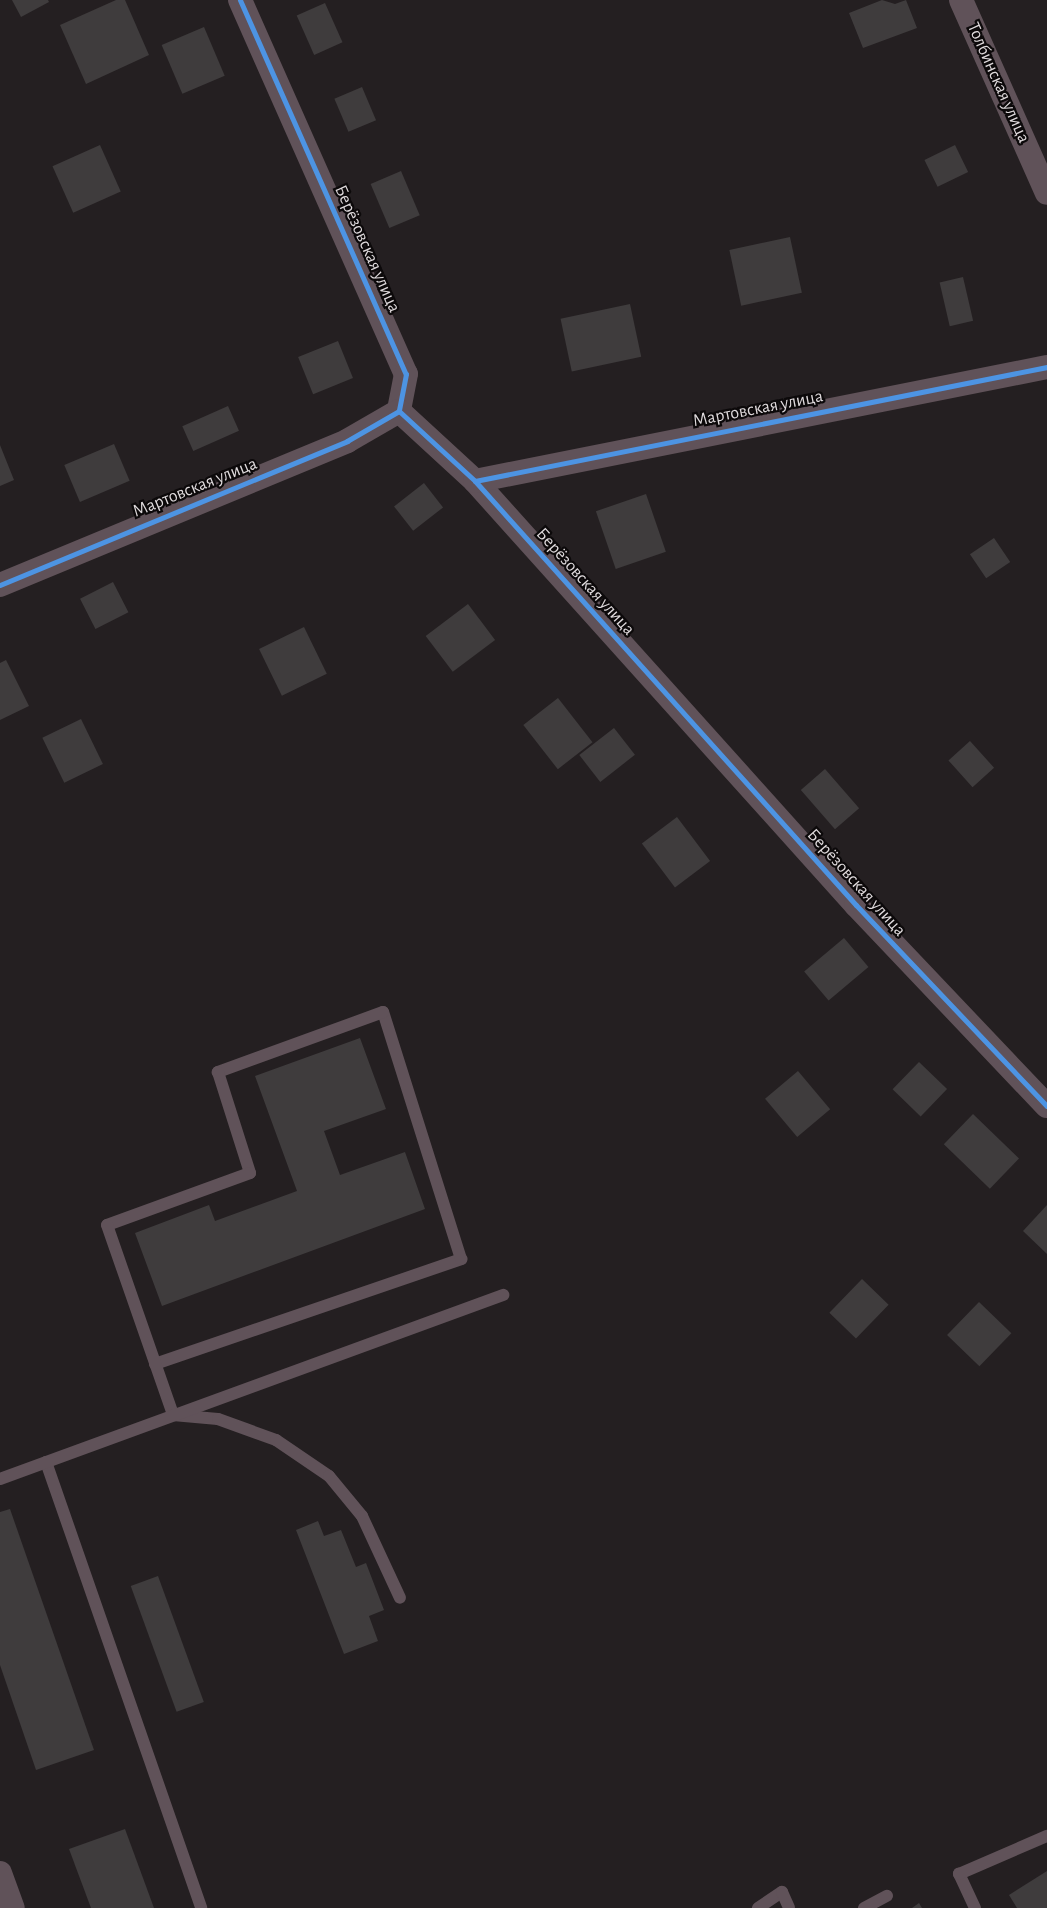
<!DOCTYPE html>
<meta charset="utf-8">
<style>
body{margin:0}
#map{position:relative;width:1047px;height:1908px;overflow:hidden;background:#241f21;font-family:"Alegreya Sans",sans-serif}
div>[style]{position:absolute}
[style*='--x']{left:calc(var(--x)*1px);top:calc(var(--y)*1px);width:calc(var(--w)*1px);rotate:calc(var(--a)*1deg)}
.building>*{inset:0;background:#3f3c3d;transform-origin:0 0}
.lane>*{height:12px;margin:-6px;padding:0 6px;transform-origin:6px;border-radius:6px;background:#605259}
.street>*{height:24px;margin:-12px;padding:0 12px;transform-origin:12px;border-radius:12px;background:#605259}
.cycleway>*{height:5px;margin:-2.5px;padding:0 2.5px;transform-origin:2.5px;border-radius:2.5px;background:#4d94e3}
span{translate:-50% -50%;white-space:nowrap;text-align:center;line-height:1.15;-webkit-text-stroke:4.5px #0c090a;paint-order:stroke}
.street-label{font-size:18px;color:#dfdadc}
</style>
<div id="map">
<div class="building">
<div style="clip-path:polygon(12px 0,48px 0,49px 2px,21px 17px)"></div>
<div style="clip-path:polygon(116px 0,125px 0,149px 55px,86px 84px,60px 25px)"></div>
<div style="clip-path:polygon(882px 0,895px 4px,906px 0,917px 28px,863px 48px,849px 13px)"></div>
<div style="left:325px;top:3px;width:43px;height:31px;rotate:66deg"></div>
<div style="left:204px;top:27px;width:53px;height:46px;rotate:67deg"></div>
<div style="left:362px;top:87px;width:36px;height:30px;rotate:67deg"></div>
<div style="left:100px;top:145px;width:51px;height:52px;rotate:66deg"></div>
<div style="left:955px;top:145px;width:30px;height:34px;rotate:64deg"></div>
<div style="left:401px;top:171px;width:48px;height:33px;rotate:67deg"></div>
<div style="left:790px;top:237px;width:57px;height:62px;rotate:78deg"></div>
<div style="left:963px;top:277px;width:45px;height:24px;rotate:77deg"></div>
<div style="left:630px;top:304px;width:54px;height:71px;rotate:78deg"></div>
<div style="left:338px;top:341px;width:40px;height:43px;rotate:68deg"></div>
<div style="left:228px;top:406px;width:27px;height:50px;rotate:66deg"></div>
<div style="left:114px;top:444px;width:40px;height:54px;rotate:67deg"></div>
<div style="clip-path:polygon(0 445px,14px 480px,0 486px)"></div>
<div style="left:424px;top:483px;width:31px;height:38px;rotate:52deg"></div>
<div style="left:646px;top:494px;width:61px;height:53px;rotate:71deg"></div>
<div style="left:994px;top:538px;width:29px;height:29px;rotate:56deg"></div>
<div style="left:113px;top:582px;width:34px;height:37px;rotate:63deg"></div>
<div style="left:468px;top:604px;width:45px;height:53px;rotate:53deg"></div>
<div style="left:304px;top:627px;width:52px;height:50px;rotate:64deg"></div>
<div style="clip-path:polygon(6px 660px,29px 706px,0 720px,0 663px)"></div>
<div style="left:558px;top:698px;width:56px;height:44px;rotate:52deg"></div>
<div style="left:81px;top:719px;width:50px;height:43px;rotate:64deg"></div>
<div style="left:614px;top:728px;width:34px;height:44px;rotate:52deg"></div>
<div style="left:970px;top:741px;width:36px;height:29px;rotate:48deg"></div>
<div style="left:825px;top:769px;width:52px;height:32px;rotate:49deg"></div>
<div style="left:677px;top:817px;width:55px;height:44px;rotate:53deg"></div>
<div style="left:844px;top:938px;width:38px;height:52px;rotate:50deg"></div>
<div style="clip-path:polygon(360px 1038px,386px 1109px,324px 1131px,340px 1175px,405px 1152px,425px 1209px,162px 1306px,135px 1233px,209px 1205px,215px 1221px,297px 1191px,255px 1076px)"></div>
<div style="left:919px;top:1062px;width:39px;height:38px;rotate:44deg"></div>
<div style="left:798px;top:1071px;width:50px;height:43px;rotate:50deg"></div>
<div style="left:973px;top:1114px;width:64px;height:42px;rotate:44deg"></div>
<div style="clip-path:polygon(1047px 1205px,1047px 1254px,1023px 1231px)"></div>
<div style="left:862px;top:1279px;width:37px;height:47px;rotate:44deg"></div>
<div style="left:979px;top:1302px;width:45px;height:46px;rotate:44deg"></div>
<div style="clip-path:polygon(10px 1509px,94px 1750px,36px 1770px,0 1665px,0 1512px)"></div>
<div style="clip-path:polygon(318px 1521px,324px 1536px,341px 1530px,356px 1567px,366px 1563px,384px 1610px,369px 1616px,378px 1641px,344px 1654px,296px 1530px)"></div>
<div style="left:158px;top:1576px;width:134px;height:29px;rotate:70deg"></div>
<div style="clip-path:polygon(125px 1829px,154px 1908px,91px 1908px,69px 1849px)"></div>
<div style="clip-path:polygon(1047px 1871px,1047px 1908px,1017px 1908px,1009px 1895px)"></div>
<div style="clip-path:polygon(919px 1903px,922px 1908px,912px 1908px)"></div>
</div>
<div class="lane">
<div style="--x:155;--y:1364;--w:324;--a:-18.9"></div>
<div style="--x:461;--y:1259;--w:259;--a:-107.5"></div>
<div style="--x:383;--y:1012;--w:176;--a:160"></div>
<div style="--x:218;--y:1072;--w:106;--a:72.4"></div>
<div style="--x:250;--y:1173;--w:152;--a:160"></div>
<div style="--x:107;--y:1225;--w:201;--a:70.8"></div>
<div style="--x:173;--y:1415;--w:45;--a:5.1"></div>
<div style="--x:218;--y:1419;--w:62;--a:19.9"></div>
<div style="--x:276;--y:1440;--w:64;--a:34.2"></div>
<div style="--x:329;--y:1476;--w:52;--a:50.5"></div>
<div style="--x:362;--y:1516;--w:90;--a:65.1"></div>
<div style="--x:46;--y:1462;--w:472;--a:70.8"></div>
<div style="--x:0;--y:1479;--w:536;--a:-20.09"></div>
<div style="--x:758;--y:1908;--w:29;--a:-34"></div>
<div style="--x:782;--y:1892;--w:17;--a:66"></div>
<div style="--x:864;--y:1908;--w:26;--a:-28"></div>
<div style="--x:975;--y:1908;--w:38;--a:-115"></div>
<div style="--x:959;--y:1874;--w:96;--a:-23.4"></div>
</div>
<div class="street">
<div style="--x:240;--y:0;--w:409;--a:66.1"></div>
<div style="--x:406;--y:374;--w:38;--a:101"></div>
<div style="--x:399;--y:411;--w:103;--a:42.6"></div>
<div style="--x:475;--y:481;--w:570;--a:48.06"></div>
<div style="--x:856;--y:905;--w:277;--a:46.5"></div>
<div style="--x:961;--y:0;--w:211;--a:66"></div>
<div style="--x:475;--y:481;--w:583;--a:-11.27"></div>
<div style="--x:0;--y:585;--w:376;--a:-22.5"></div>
<div style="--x:347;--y:441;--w:60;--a:-30"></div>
<div style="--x:0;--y:1873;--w:37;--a:70"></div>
</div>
<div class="cycleway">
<div style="--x:240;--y:0;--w:409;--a:66.1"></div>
<div style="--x:406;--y:374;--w:38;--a:101"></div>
<div style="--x:399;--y:411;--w:103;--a:42.6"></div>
<div style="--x:475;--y:481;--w:570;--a:48.06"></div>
<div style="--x:856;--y:905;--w:277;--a:46.5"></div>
<div style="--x:475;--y:481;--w:583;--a:-11.27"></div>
<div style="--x:0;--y:585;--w:376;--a:-22.5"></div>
<div style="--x:347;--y:441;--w:60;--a:-30"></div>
</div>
<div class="street-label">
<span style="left:998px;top:83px;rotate:66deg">Толбинская улица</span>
<span style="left:367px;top:249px;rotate:66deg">Берёзовская улица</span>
<span style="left:758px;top:409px;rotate:-11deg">Мартовская улица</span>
<span style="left:195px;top:488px;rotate:-22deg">Мартовская улица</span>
<span style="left:585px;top:582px;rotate:48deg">Берёзовская улица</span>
<span style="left:856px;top:883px;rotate:48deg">Берёзовская улица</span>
</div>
</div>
